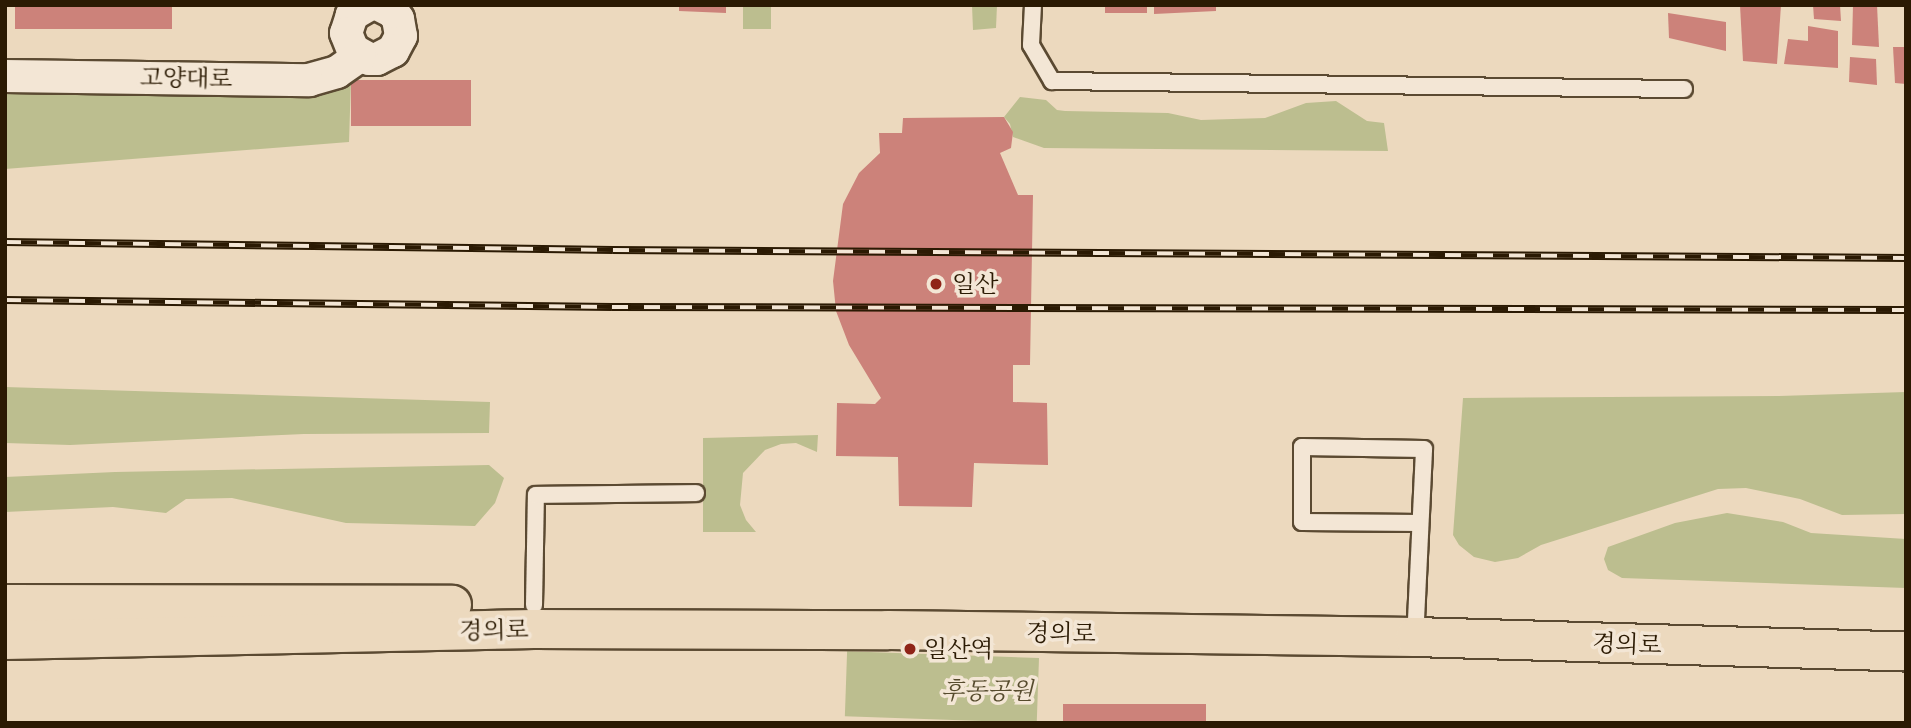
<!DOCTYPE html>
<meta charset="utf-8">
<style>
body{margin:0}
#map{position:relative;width:1911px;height:728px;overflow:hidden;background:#ecd9be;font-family:"Gentium Book Plus","Noto Serif KR",serif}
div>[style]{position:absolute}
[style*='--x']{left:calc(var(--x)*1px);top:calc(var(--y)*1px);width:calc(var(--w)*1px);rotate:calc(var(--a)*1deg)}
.green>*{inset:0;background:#bcbe8f;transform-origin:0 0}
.building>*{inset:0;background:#cc827a;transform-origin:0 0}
.roads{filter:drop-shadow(2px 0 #5b4a32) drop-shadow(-2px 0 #5b4a32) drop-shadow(0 2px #5b4a32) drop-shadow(0 -2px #5b4a32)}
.service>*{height:16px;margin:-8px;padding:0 8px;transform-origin:8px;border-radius:8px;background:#f3e6d5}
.minor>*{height:32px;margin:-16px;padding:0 16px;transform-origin:16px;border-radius:16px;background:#f3e6d5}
.primary>*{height:38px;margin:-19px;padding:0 19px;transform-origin:19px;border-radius:19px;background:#ecd9be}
.rail>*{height:8px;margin-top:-4px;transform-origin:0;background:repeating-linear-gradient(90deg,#f3e6d5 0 16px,#2b1a03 0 32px);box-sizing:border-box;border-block:2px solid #2b1a03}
.dots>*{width:19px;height:19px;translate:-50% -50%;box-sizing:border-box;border:4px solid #f3e6d5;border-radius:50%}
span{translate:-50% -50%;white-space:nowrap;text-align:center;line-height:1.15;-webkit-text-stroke:7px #f3e6d5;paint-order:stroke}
.street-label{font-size:24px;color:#2b1a03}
.poi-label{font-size:24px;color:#2b1a03}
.left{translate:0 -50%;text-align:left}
.park-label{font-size:24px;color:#564b2d;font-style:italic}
.frame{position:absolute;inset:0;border:7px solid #2b1a03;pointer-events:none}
</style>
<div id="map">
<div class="green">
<div style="left:743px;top:5px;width:28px;height:24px"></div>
<div style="clip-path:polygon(972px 5px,997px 5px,996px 28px,973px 30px)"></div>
<div style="clip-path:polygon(351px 80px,349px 142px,5px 169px,5px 87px)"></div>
<div style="clip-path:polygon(1020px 97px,1046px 100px,1057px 110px,1065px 111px,1168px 113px,1201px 120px,1265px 118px,1306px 103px,1336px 101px,1367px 121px,1384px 123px,1388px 151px,1044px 148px,1013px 137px,1010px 124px,1004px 117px)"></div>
<div style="clip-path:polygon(5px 387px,490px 402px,489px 433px,304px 434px,70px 445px,5px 443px)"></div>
<div style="clip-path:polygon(1906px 392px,1906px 514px,1842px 515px,1800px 499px,1746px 488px,1718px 489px,1541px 545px,1518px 558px,1495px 562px,1474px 557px,1459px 545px,1453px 535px,1463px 398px,1779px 396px)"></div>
<div style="clip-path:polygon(818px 435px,817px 452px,796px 443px,781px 444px,765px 450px,743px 473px,740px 505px,746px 520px,756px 532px,703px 532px,703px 438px)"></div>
<div style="clip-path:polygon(489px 465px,504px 478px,495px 503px,475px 526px,346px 523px,232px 498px,186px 499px,166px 513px,113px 507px,5px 512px,5px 477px,115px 472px)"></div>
<div style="clip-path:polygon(1727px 513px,1783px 522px,1811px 533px,1906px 539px,1906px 588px,1622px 578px,1608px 570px,1604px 559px,1608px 547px,1675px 523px)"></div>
<div style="left:1039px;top:658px;width:65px;height:192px;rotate:92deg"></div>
</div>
<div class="building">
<div style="left:15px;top:5px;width:157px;height:24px"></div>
<div style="clip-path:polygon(679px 5px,726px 5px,726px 13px,679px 11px)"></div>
<div style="left:1105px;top:5px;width:42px;height:8px"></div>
<div style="clip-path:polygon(1154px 5px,1216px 5px,1216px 11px,1154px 14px)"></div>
<div style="clip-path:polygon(1740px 5px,1781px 5px,1777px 64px,1743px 61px)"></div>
<div style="clip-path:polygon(1813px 5px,1840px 5px,1841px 21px,1814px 19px)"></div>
<div style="clip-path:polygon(1853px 5px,1877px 5px,1879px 47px,1852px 45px)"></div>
<div style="clip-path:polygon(1668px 13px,1726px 22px,1726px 51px,1669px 38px)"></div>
<div style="clip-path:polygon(1808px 26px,1838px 31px,1838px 68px,1784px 64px,1788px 39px,1808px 41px)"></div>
<div style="clip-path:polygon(1893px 47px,1906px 47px,1906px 84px,1895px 83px)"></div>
<div style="clip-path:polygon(1850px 57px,1876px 59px,1877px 85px,1849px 82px)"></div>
<div style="left:351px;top:80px;width:120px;height:46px"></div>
<div style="clip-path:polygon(1004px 117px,1013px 132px,1011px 148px,1000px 153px,1018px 195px,1033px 195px,1030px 365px,1013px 365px,1013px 402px,1047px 403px,1048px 465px,974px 463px,972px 507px,899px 506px,898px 457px,836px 456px,837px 403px,875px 404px,881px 398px,849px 345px,836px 311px,833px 281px,843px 204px,859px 173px,880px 153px,879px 133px,902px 133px,903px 118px)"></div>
<div style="left:1206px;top:704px;width:19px;height:143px;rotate:90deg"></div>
</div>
<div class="roads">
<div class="service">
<div style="--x:1033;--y:5;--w:40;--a:92.9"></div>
<div style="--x:1031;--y:45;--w:42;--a:59.7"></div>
<div style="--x:1052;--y:81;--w:632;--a:0.73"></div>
<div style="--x:534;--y:605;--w:110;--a:-89"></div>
<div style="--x:536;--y:495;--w:160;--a:-0.7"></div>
<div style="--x:1416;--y:620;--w:171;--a:-87.3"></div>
<div style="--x:1424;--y:449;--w:122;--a:-179.1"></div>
<div style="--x:1302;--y:447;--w:75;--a:90"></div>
<div style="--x:1302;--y:522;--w:118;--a:0.5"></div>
</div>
<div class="minor">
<div style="--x:369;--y:5;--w:20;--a:150"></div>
<div style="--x:352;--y:15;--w:19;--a:108"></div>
<div style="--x:346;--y:33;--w:18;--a:68"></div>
<div style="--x:353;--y:50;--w:18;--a:29"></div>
<div style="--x:369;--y:59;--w:8;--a:0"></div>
<div style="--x:377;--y:59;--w:18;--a:-27"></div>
<div style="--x:393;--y:51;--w:17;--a:-62"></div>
<div style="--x:401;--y:36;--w:17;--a:-100"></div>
<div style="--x:398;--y:19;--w:9;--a:-126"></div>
<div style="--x:393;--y:12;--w:16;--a:-153"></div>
<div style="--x:5;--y:76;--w:304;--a:0.8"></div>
<div style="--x:309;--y:80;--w:29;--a:-16"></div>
<div style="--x:337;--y:72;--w:28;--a:-35"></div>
</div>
<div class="primary">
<div style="--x:5;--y:604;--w:447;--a:0.1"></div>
<div style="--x:5;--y:640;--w:529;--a:-1.19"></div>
<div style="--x:534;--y:629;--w:354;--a:0.2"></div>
<div style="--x:888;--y:630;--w:527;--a:0.76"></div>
<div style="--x:1415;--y:637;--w:491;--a:1.7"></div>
</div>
</div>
<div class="rail">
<div style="--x:5;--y:242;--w:608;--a:0.75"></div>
<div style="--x:613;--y:250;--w:1293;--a:0.35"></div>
<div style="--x:5;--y:300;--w:607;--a:0.66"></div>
<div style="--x:612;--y:307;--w:1294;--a:0.13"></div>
</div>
<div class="dots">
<div style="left:936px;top:284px;background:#8f2418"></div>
<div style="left:910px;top:649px;background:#8f2418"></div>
</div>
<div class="street-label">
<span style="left:186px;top:78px;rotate:1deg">고양대로</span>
<span style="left:494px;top:630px;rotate:-1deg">경의로</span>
<span style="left:1061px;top:633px;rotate:1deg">경의로</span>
<span style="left:1627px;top:644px;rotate:2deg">경의로</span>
</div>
<div class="poi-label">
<span class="left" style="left:952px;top:284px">일산</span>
<span class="left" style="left:924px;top:649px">일산역</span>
</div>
<div class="park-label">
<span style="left:987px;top:691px">후동공원</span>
</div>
<div class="frame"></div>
</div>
